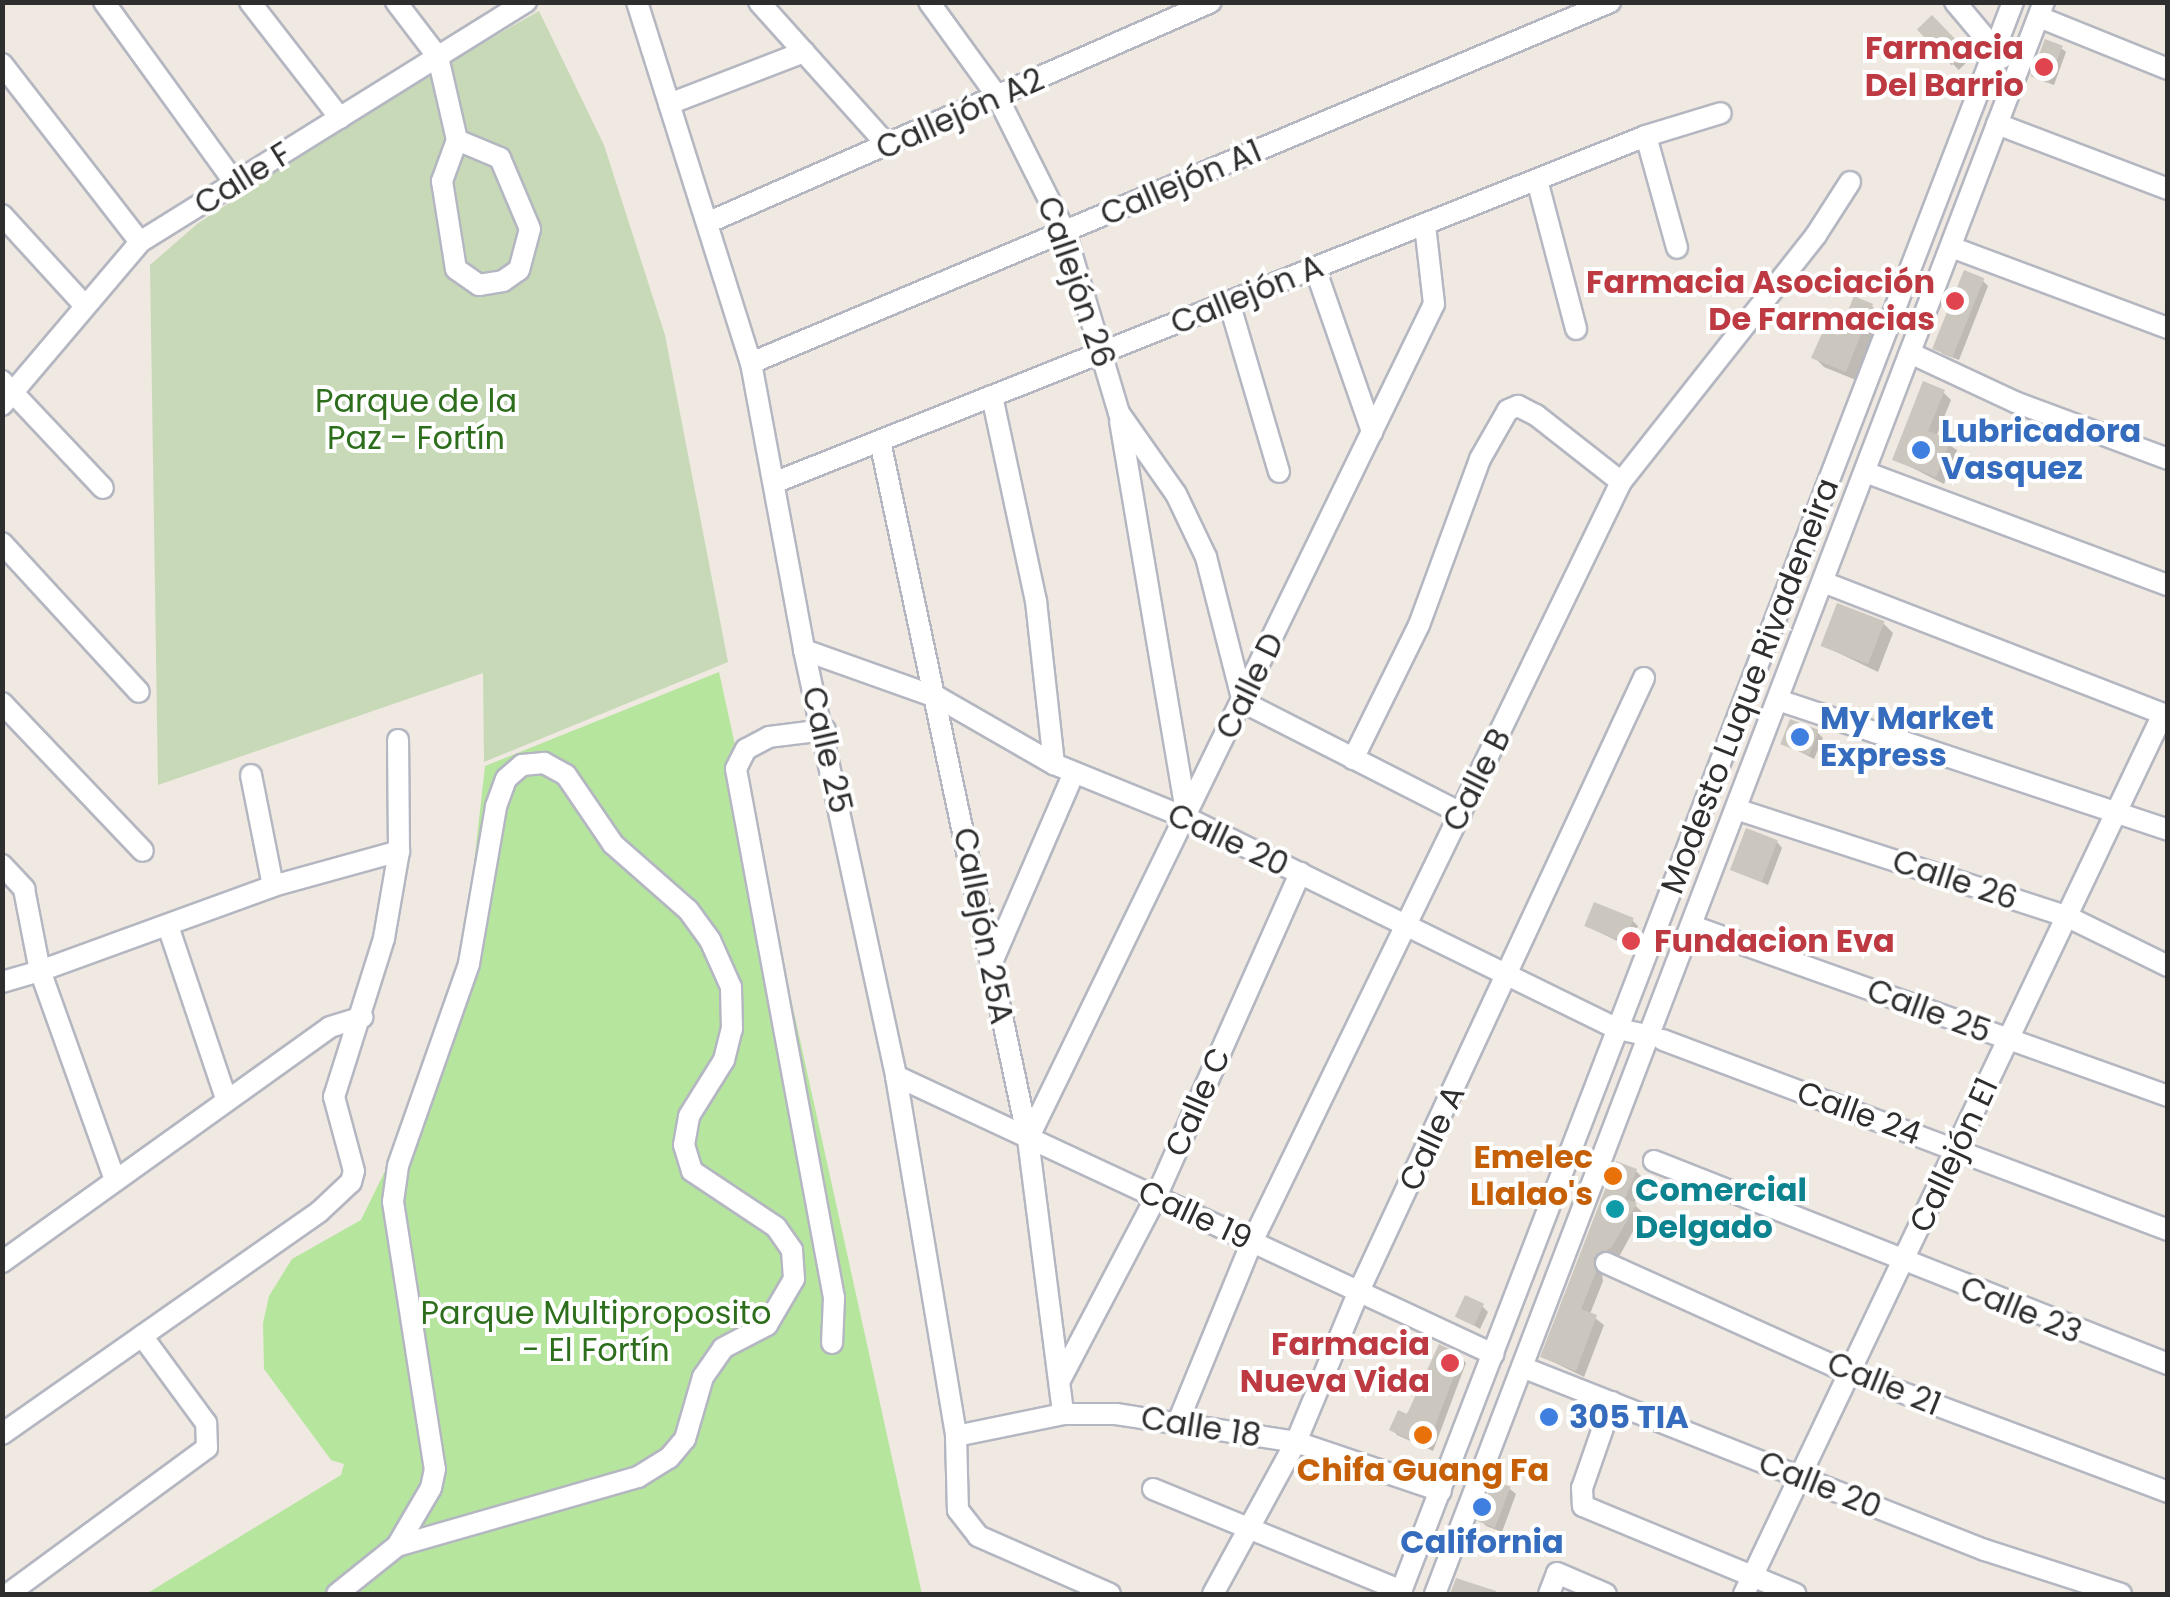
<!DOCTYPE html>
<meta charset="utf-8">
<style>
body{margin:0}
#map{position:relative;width:2170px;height:1597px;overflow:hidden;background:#efe9e1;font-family:Poppins,sans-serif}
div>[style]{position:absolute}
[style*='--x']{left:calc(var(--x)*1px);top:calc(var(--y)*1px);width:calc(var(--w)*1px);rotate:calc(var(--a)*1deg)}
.green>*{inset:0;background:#b6e59e}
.cemetery>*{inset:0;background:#c8d9b8}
.shadow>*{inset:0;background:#0003;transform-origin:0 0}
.building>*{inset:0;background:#cbc7bf;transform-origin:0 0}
.roads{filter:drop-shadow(2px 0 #b4b7c1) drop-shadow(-2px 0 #b4b7c1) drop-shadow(0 2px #b4b7c1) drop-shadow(0 -2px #b4b7c1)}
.minor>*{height:20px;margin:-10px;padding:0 10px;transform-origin:10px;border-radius:10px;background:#fff}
.dots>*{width:28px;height:28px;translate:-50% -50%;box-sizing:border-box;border:5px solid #fff;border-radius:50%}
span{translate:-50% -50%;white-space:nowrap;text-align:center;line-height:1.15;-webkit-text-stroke:8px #fff;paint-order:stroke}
.health-label{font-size:32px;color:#be3a42;font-weight:700}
.right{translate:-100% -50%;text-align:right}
.left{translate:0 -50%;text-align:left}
.street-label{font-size:32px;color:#2e2e2e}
.park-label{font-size:32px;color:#2c6e1b}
.shop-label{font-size:32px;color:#366cbe;font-weight:700}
.food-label{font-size:32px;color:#c56008;font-weight:700}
.culture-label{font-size:32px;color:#0d838f;font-weight:700}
.frame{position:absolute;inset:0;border:5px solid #2e2e2e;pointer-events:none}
</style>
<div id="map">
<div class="green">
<div style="clip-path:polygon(719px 672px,922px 1594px,146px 1594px,341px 1475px,344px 1464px,331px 1460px,264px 1369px,263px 1323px,269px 1296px,292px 1259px,361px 1220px,411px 1118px,464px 953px,485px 766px)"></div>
</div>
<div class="cemetery">
<div style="clip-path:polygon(539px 11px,604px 145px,665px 335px,728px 662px,484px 762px,483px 673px,158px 785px,150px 265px,197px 224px,410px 84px)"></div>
</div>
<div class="shadow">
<div style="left:1932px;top:18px;width:56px;height:17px;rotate:46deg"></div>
<div style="clip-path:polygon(2061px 48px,2066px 52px,2054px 85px,2038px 79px,2034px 75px)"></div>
<div style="clip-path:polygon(1982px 280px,1988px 286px,1959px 360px,1943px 354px,1937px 348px)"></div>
<div style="clip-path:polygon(1872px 306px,1881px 316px,1856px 380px,1824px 367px,1814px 357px)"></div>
<div style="clip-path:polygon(1943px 392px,1951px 400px,1936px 437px,1957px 450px,1944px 484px,1895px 459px)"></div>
<div style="clip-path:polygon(1884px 624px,1893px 633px,1878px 672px,1824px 646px)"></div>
<div style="clip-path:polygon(1817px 732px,1823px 738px,1814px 759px,1783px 743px)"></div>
<div style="clip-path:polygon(1777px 842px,1782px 848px,1768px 885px,1733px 869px)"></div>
<div style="clip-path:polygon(1632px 920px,1638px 926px,1630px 947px,1586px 926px)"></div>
<div style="clip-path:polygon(1636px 1171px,1644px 1179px,1634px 1204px,1643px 1213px,1620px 1255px,1601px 1265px,1603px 1281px,1590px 1314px,1604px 1325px,1584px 1377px,1543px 1357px)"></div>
<div style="clip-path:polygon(1482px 1306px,1488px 1312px,1480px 1329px,1457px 1315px)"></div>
<div style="clip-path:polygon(1461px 1357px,1466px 1363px,1433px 1451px,1397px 1435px,1392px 1429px)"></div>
<div style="clip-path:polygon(1510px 1489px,1516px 1494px,1502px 1532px,1486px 1526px,1481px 1520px)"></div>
</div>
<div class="building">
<div style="left:1932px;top:15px;width:50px;height:21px;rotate:46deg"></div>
<div style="left:2045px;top:39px;width:19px;height:40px;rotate:21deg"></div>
<div style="left:1964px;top:270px;width:22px;height:85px;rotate:22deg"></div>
<div style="clip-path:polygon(1854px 296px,1873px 304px,1846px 372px,1811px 358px,1824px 329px,1838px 335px)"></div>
<div style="clip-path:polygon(1923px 381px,1945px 390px,1928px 431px,1951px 440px,1936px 477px,1892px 460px)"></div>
<div style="left:1837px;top:603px;width:51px;height:46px;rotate:21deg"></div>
<div style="left:1790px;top:719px;width:31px;height:27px;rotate:21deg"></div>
<div style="left:1746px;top:828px;width:34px;height:45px;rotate:21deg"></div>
<div style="left:1594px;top:902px;width:43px;height:26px;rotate:22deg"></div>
<div style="clip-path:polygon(1616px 1161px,1637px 1169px,1625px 1199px,1637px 1203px,1612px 1247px,1593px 1258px,1596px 1272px,1581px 1309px,1597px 1315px,1576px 1371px,1540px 1357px)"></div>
<div style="left:1465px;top:1295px;width:21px;height:24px;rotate:25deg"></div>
<div style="clip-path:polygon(1439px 1344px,1462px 1355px,1427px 1447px,1389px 1430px,1398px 1410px,1407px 1414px)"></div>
<div style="left:1493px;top:1480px;width:19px;height:44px;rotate:21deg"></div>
<div style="clip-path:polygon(1456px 1578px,1496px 1591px,1495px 1594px,1450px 1594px)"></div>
</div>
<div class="roads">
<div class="minor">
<div style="--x:104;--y:2;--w:223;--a:54.1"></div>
<div style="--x:250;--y:2;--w:147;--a:52.2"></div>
<div style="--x:396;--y:2;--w:69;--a:52.6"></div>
<div style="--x:438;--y:57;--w:85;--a:77.1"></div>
<div style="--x:457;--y:140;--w:44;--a:110.1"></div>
<div style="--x:442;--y:181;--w:89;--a:81"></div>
<div style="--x:456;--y:269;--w:28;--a:35"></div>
<div style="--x:479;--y:285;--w:24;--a:-9"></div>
<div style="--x:503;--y:281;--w:19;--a:-35"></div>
<div style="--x:519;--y:270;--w:42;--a:-75"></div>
<div style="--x:530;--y:229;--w:77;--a:-112.9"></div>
<div style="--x:500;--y:158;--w:47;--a:-157.3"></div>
<div style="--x:637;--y:2;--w:379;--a:72.5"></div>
<div style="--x:751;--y:363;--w:292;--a:79.5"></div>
<div style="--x:804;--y:650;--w:436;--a:77.8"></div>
<div style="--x:896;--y:1076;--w:365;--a:80.5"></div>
<div style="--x:956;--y:1436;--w:74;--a:88.5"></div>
<div style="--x:958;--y:1510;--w:33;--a:52"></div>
<div style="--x:978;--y:1536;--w:144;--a:23.7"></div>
<div style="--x:759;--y:2;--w:195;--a:48.1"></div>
<div style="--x:929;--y:2;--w:116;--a:54.1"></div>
<div style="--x:997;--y:96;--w:152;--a:63.4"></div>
<div style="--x:1065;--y:232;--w:189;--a:73.4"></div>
<div style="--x:1119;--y:413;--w:99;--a:54.9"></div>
<div style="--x:1176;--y:494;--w:70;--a:64.5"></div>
<div style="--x:1206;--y:557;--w:150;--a:75.7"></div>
<div style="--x:1243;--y:702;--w:245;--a:27"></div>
<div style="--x:1955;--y:2;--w:73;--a:50"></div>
<div style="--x:2039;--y:17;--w:139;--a:22"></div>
<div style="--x:2;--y:64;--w:225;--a:52.2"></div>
<div style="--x:669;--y:104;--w:145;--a:-21.1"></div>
<div style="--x:1997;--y:124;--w:183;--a:20.8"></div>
<div style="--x:1646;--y:136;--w:116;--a:74.5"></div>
<div style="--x:1537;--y:180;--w:154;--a:75.3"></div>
<div style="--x:2;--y:215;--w:123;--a:47.6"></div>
<div style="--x:707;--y:223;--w:550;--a:-23.68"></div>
<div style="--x:1951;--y:247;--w:232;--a:20.5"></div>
<div style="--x:1315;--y:268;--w:174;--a:70.8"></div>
<div style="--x:1229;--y:302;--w:177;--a:73.6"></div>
<div style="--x:1910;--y:353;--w:116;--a:25"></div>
<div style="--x:2015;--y:402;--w:163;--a:20.4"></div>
<div style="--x:751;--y:363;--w:932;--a:-22.79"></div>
<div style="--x:2;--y:381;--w:147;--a:46.7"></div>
<div style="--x:992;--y:396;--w:210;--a:77.9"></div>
<div style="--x:1036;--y:601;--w:164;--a:83.7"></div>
<div style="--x:2;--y:405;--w:214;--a:-49.7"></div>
<div style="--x:140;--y:242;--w:455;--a:-31.9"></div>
<div style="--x:1120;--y:421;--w:403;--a:80.4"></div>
<div style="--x:880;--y:441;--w:714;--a:78.03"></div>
<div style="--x:1028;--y:1139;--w:277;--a:82.7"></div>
<div style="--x:1865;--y:472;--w:323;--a:20.5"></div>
<div style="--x:776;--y:482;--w:936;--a:-21.69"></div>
<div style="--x:1646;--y:136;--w:78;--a:-17"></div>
<div style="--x:2;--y:543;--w:202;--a:47.4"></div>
<div style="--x:1823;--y:582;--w:370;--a:21.2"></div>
<div style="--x:804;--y:650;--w:143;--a:19.6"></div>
<div style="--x:939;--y:698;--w:133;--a:29.9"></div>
<div style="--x:1054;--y:764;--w:144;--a:22.1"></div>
<div style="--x:1187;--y:818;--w:480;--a:26.1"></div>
<div style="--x:1618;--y:1029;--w:33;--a:12"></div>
<div style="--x:1778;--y:700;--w:411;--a:18.4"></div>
<div style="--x:2;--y:703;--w:204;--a:46.4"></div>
<div style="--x:825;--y:730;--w:56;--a:172.9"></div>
<div style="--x:769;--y:737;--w:26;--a:152"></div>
<div style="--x:746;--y:749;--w:22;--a:117"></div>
<div style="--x:736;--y:769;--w:538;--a:79.5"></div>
<div style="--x:834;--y:1298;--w:45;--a:92.5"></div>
<div style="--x:1353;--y:759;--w:149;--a:-63.8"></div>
<div style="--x:1419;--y:625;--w:177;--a:-69.8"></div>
<div style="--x:1480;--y:459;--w:56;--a:-60.3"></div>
<div style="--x:1508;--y:410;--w:11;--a:-22"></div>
<div style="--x:1518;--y:406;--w:20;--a:27"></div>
<div style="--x:1536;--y:415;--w:108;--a:38.2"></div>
<div style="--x:251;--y:775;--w:113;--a:78.8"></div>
<div style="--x:1736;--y:809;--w:347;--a:18"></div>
<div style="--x:2066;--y:916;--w:114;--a:26.1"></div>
<div style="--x:2;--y:865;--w:33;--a:47"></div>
<div style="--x:24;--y:889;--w:84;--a:79"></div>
<div style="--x:40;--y:971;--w:40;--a:164"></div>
<div style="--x:168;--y:926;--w:182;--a:71.4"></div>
<div style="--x:1692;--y:926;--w:505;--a:19.65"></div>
<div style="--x:989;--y:969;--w:214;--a:-66.6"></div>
<div style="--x:1663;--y:1040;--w:540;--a:20.62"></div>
<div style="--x:896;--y:1076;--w:659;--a:24.97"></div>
<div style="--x:1028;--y:1139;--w:928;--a:-64.07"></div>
<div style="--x:1434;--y:304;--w:80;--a:-96.5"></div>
<div style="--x:1654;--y:1161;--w:553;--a:21.55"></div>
<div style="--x:115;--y:1180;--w:222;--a:-109.7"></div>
<div style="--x:40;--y:971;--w:248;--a:-20"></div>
<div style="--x:273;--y:886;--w:131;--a:-15.5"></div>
<div style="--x:2;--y:1262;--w:403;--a:-35.6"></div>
<div style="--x:330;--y:1027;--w:34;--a:-17"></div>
<div style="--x:1606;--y:1263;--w:268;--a:24.3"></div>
<div style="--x:1850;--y:1373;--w:340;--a:20.5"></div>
<div style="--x:1522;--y:1367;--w:498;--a:21.6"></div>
<div style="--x:1985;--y:1550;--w:143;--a:17.9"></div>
<div style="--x:1060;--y:1380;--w:207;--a:-62.3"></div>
<div style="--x:1156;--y:1197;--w:355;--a:-66"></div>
<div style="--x:1612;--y:1402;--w:91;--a:109.2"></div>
<div style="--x:1582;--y:1488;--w:18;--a:87"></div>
<div style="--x:1583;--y:1506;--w:230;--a:22.5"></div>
<div style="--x:1178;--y:1422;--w:195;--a:-67.7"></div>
<div style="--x:1252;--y:1242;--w:845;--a:-64.1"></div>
<div style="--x:1621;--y:482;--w:315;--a:-51.7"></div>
<div style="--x:1816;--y:235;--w:63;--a:-57.3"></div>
<div style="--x:2;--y:1434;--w:387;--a:-35"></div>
<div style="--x:319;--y:1212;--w:44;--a:-43.2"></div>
<div style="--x:351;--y:1182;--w:11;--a:-75"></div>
<div style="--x:354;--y:1171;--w:77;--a:-105.1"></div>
<div style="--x:334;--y:1097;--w:167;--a:-72.5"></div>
<div style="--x:384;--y:938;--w:88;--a:-80.2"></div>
<div style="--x:399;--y:851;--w:111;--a:-90.5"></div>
<div style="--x:956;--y:1436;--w:109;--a:-11.6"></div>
<div style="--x:1063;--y:1414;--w:53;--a:0"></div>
<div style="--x:1116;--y:1414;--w:182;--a:8.8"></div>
<div style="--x:1296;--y:1442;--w:153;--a:18.7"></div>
<div style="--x:1153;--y:1489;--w:269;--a:22.3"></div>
<div style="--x:8;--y:1594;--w:247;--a:-36.3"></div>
<div style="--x:207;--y:1448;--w:25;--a:-92"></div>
<div style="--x:206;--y:1423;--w:108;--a:-126.3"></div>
<div style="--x:337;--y:1594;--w:77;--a:-38.7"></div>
<div style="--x:397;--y:1546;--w:251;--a:-16"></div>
<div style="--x:638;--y:1477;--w:36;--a:-32"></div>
<div style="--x:669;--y:1458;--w:25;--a:-50"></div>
<div style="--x:685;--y:1439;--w:65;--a:-73.8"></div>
<div style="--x:703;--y:1377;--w:35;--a:-55"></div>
<div style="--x:723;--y:1348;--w:50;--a:-27.6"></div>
<div style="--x:767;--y:1325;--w:53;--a:-59.6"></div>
<div style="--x:794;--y:1279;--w:29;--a:-94"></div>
<div style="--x:792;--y:1250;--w:28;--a:-125"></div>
<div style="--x:776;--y:1227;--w:101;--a:-146.3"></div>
<div style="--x:692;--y:1171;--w:27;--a:-107"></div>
<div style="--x:684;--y:1145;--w:29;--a:-80"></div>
<div style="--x:689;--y:1116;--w:66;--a:-58"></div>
<div style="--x:724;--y:1060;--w:32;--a:-76"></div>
<div style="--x:732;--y:1029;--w:42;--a:-91.4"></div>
<div style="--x:731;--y:987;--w:51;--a:-114.1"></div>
<div style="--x:710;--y:940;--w:37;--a:-126"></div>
<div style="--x:688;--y:910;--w:100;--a:-138.7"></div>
<div style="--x:613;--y:844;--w:83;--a:-124.3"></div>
<div style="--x:566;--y:775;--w:25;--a:-151"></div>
<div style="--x:544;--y:763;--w:22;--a:175"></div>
<div style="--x:522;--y:765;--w:21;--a:139"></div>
<div style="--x:506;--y:779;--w:30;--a:110"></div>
<div style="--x:496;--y:807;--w:159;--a:99.8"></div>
<div style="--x:469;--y:964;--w:214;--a:109.4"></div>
<div style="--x:398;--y:1166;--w:36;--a:98"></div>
<div style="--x:393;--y:1202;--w:270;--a:81.1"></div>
<div style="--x:435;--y:1469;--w:19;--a:102"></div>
<div style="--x:431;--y:1488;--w:67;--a:120.4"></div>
<div style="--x:1213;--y:1594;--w:173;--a:-61.4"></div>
<div style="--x:1296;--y:1442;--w:164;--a:-67.4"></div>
<div style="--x:1359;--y:1291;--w:676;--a:-65.07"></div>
<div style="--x:1400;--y:1594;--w:1706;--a:-68.94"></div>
<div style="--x:1435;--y:1594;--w:1705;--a:-69.07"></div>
<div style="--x:1549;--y:1594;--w:22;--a:-69"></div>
<div style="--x:1557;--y:1573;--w:53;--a:23.2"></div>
<div style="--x:1744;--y:1594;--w:975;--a:-64.54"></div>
</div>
</div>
<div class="dots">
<div style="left:2044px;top:67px;background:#e0444e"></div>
<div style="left:1955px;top:301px;background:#e0444e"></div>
<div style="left:1921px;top:450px;background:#3f7fe0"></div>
<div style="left:1800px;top:737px;background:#3f7fe0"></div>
<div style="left:1631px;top:941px;background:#e0444e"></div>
<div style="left:1613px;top:1176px;background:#e8710a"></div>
<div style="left:1615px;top:1209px;background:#0f9aa8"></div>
<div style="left:1450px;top:1363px;background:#e0444e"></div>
<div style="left:1549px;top:1417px;background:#3f7fe0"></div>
<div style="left:1423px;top:1435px;background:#e8710a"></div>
<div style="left:1482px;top:1507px;background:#3f7fe0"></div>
</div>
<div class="health-label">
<span class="right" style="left:2024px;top:67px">Farmacia<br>Del Barrio</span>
<span class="right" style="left:1935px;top:301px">Farmacia Asociación<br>De Farmacias</span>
<span class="left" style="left:1654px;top:941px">Fundacion Eva</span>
<span class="right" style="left:1430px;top:1363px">Farmacia<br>Nueva Vida</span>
</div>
<div class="street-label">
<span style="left:960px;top:114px;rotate:-24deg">Callejón A2</span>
<span style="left:243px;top:179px;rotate:-32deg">Calle F</span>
<span style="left:1181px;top:183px;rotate:-23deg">Callejón A1</span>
<span style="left:1076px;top:282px;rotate:71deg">Callejón 26</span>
<span style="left:1247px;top:295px;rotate:-22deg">Callejón A</span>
<span style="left:1250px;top:686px;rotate:-64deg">Calle D</span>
<span style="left:1750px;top:686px;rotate:-69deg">Modesto Luque Rivadeneira</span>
<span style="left:827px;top:750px;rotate:77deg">Calle 25</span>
<span style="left:1477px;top:780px;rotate:-63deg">Calle B</span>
<span style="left:1228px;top:840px;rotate:25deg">Calle 20</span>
<span style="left:1955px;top:880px;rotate:18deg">Calle 26</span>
<span style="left:983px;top:926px;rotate:79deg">Callejón 25A</span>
<span style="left:1929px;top:1011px;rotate:20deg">Calle 25</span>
<span style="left:1198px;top:1102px;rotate:-66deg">Calle C</span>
<span style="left:1859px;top:1113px;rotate:20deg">Calle 24</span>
<span style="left:1432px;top:1138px;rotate:-65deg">Calle A</span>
<span style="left:1954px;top:1155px;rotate:-65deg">Callejón E1</span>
<span style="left:1195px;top:1215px;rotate:25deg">Calle 19</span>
<span style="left:2021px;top:1310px;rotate:22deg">Calle 23</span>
<span style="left:1884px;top:1384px;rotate:22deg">Calle 21</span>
<span style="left:1201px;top:1427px;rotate:9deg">Calle 18</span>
<span style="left:1820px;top:1485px;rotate:22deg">Calle 20</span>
</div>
<div class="park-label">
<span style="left:416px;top:420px">Parque de la<br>Paz - Fortín</span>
<span style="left:596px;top:1332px">Parque Multiproposito<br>- El Fortín</span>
</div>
<div class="shop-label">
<span class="left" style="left:1941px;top:450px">Lubricadora<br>Vasquez</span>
<span class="left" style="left:1820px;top:737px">My Market<br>Express</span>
<span class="left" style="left:1569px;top:1417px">305 TIA</span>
<span style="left:1482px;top:1542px">California</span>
</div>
<div class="food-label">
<span class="right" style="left:1593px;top:1176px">Emelec<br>Llalao's</span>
<span style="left:1423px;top:1470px">Chifa Guang Fa</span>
</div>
<div class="culture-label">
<span class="left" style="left:1635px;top:1209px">Comercial<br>Delgado</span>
</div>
<div class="frame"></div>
</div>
